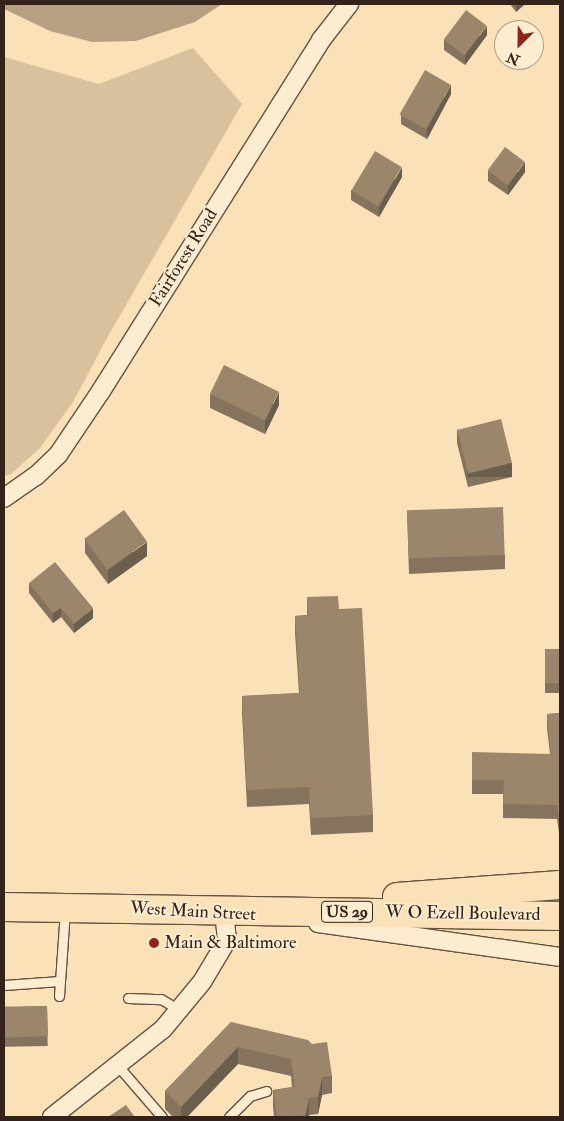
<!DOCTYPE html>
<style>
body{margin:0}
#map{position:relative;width:564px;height:1121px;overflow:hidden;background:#fae1b7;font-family:"IM FELL Double Pica",serif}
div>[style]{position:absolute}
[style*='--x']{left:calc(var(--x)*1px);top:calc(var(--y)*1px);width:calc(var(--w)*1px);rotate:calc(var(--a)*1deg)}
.green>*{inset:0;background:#d8c19c}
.water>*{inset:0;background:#b7a082}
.roads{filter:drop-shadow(1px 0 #665241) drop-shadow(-1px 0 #665241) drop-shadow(0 1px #665241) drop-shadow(0 -1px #665241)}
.service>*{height:9px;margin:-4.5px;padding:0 4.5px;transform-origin:4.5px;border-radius:4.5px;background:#fcecd0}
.minor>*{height:18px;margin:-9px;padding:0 9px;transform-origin:9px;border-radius:9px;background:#fcecd0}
.primary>*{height:28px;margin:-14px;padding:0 14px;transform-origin:14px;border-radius:14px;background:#fae1b7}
.wall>*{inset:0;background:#85735d;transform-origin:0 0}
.shaded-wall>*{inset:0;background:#6c5e4c;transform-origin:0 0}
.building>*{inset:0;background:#9b866c;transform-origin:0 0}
.dots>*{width:14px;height:14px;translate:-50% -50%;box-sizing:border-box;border:2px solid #fcecd0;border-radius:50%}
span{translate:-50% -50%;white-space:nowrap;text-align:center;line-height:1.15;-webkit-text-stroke:4px #fcecd0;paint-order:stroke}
.shield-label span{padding:1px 4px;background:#fcecd0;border:1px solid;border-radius:4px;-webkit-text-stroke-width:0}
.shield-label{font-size:16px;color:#34231a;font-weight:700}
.street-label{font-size:18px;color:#34231a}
.poi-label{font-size:18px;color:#34231a}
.left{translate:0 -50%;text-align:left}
.frame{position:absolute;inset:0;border:5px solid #34231a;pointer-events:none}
.north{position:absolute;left:494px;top:20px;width:50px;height:50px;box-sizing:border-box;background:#fcecd0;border:1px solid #ac9c87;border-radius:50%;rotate:203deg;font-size:14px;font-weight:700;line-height:20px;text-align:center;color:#34231a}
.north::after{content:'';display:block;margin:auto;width:18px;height:22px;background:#8f2418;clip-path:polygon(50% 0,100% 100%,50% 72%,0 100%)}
</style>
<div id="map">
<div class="green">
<div style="clip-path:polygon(193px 48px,242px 104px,107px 338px,73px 402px,40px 448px,11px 474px,4px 476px,4px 57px,99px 84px)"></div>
</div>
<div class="water">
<div style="clip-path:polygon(4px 4px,222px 4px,195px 22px,136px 41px,92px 42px,50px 31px,4px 9px)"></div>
</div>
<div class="roads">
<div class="service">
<div style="--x:4;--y:985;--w:56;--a:-4.1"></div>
<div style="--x:59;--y:996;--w:86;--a:-86"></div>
<div style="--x:128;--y:998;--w:33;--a:2"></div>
<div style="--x:161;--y:999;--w:21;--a:31"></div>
<div style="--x:118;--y:1066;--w:67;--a:49.2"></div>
<div style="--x:229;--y:1117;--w:30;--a:-45"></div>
<div style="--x:250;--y:1096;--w:17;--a:-17"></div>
</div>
<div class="minor">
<div style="--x:4;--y:498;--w:39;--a:-35"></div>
<div style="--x:36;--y:476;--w:30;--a:-44"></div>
<div style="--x:58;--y:455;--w:77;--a:-56.1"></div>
<div style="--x:101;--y:391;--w:414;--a:-57.9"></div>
<div style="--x:321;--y:40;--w:46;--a:-52.1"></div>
<div style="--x:318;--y:923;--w:244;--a:8"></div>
<div style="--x:52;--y:1117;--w:142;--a:-38.4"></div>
<div style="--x:163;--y:1029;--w:61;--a:-50.3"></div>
<div style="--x:202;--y:982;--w:49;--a:-59.2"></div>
<div style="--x:227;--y:940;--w:30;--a:-96"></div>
<div style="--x:224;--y:910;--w:9;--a:6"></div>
</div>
<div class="primary">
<div style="--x:397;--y:897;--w:163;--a:-4.2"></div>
<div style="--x:4;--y:907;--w:556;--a:0.93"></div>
</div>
</div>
<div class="wall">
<div style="clip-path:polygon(510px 4px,525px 4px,516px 12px)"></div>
<div style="clip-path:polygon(487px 35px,465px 65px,444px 50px,444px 40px)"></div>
<div style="clip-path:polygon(451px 94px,427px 139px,401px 124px,401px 115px)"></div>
<div style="clip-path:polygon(488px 171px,525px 172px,508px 195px,488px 181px)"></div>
<div style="clip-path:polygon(402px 177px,379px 217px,351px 200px,351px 190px)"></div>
<div style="clip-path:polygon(210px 394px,279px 405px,265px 434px,210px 408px)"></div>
<div style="clip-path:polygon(457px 429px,512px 477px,468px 487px,457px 443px)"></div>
<div style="clip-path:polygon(407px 511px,505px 555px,505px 569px,409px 574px)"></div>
<div style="clip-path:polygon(85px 539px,147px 556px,108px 584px,85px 553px)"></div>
<div style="clip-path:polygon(29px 583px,93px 618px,74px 633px,61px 617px,53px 623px,29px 593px)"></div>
<div style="clip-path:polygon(307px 597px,339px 609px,373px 815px,373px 832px,311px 835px,309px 804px,247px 807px,242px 713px,242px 696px,299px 693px,295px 633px,295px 616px,307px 615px)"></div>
<div style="left:545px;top:649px;width:15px;height:44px"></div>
<div style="clip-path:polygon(560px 713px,560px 833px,559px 833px,557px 819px,503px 818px,503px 794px,472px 794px,472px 780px,550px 754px,547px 728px,547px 714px)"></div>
<div style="left:47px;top:1006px;width:40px;height:43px;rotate:89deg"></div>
<div style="clip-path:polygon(231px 1022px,332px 1076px,332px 1093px,322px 1095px,318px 1114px,309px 1115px,309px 1117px,274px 1117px,273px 1107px,273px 1090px,292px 1087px,291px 1076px,238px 1064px,187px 1117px,173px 1117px,165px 1109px,165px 1091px)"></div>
</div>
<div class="shaded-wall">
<div style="clip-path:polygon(516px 4px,525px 4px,516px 12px)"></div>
<div style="clip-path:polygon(487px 26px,487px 35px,465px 65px,465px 55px)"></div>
<div style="clip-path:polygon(451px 85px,451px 94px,427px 139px,427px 129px)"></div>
<div style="clip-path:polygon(525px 162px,525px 172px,508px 195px,508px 186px)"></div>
<div style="clip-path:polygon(402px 167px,402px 177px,379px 217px,379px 207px)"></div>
<div style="clip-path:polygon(279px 392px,279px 405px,265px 434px,265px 421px)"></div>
<div style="left:512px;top:463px;width:14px;height:45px;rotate:90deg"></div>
<div style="clip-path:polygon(147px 542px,147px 556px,108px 584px,108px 570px)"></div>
<div style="clip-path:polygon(61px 608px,61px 617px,53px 623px,53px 613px)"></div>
<div style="clip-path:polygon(93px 608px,93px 618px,74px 633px,74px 624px)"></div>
<div style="clip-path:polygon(238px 1047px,238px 1064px,187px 1117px,181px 1117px,181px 1107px)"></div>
<div style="clip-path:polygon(322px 1077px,322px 1095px,318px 1114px,318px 1097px)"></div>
<div style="clip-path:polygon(309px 1098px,309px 1117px,305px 1117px)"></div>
</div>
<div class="building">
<div style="left:466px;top:10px;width:26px;height:37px;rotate:37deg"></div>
<div style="left:425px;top:70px;width:30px;height:51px;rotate:30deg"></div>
<div style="left:505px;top:147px;width:25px;height:29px;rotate:37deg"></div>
<div style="left:375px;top:151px;width:31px;height:46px;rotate:31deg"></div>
<div style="left:224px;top:365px;width:61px;height:32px;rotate:26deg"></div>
<div style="left:501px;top:419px;width:45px;height:45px;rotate:76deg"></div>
<div style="left:503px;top:507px;width:48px;height:96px;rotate:88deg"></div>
<div style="left:124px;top:510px;width:39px;height:49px;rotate:54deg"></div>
<div style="clip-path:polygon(55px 562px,93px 608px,74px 624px,61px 608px,53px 613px,29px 583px)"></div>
<div style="clip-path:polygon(338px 596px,339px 609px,362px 608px,373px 815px,311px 818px,309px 787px,247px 790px,242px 696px,300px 693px,295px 616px,308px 615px,307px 597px)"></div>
<div style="left:545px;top:649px;width:15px;height:34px"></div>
<div style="clip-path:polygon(560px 713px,560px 819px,559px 819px,557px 805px,503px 804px,504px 780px,472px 780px,472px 752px,551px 754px,547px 714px)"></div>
<div style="left:47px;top:1006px;width:30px;height:43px;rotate:88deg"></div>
<div style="clip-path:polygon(231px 1022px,308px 1040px,312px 1044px,327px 1042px,332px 1076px,322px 1077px,318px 1097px,309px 1098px,305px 1117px,299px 1117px,299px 1115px,287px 1117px,277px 1117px,273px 1090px,295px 1087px,291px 1059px,238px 1047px,181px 1107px,165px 1091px)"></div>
<div style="clip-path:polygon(126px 1105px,135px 1117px,108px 1117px)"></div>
</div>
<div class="dots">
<div style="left:154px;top:943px;background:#8f2418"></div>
</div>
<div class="shield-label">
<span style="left:347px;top:912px">US 29</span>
</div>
<div class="street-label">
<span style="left:184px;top:258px;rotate:-58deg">Fairforest Road</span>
<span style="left:193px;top:912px;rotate:3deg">West Main Street</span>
<span style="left:463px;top:914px;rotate:1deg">W O Ezell Boulevard</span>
</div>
<div class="poi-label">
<span class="left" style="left:164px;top:943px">Main &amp; Baltimore</span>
</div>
<div class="frame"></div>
<div class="north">N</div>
</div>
